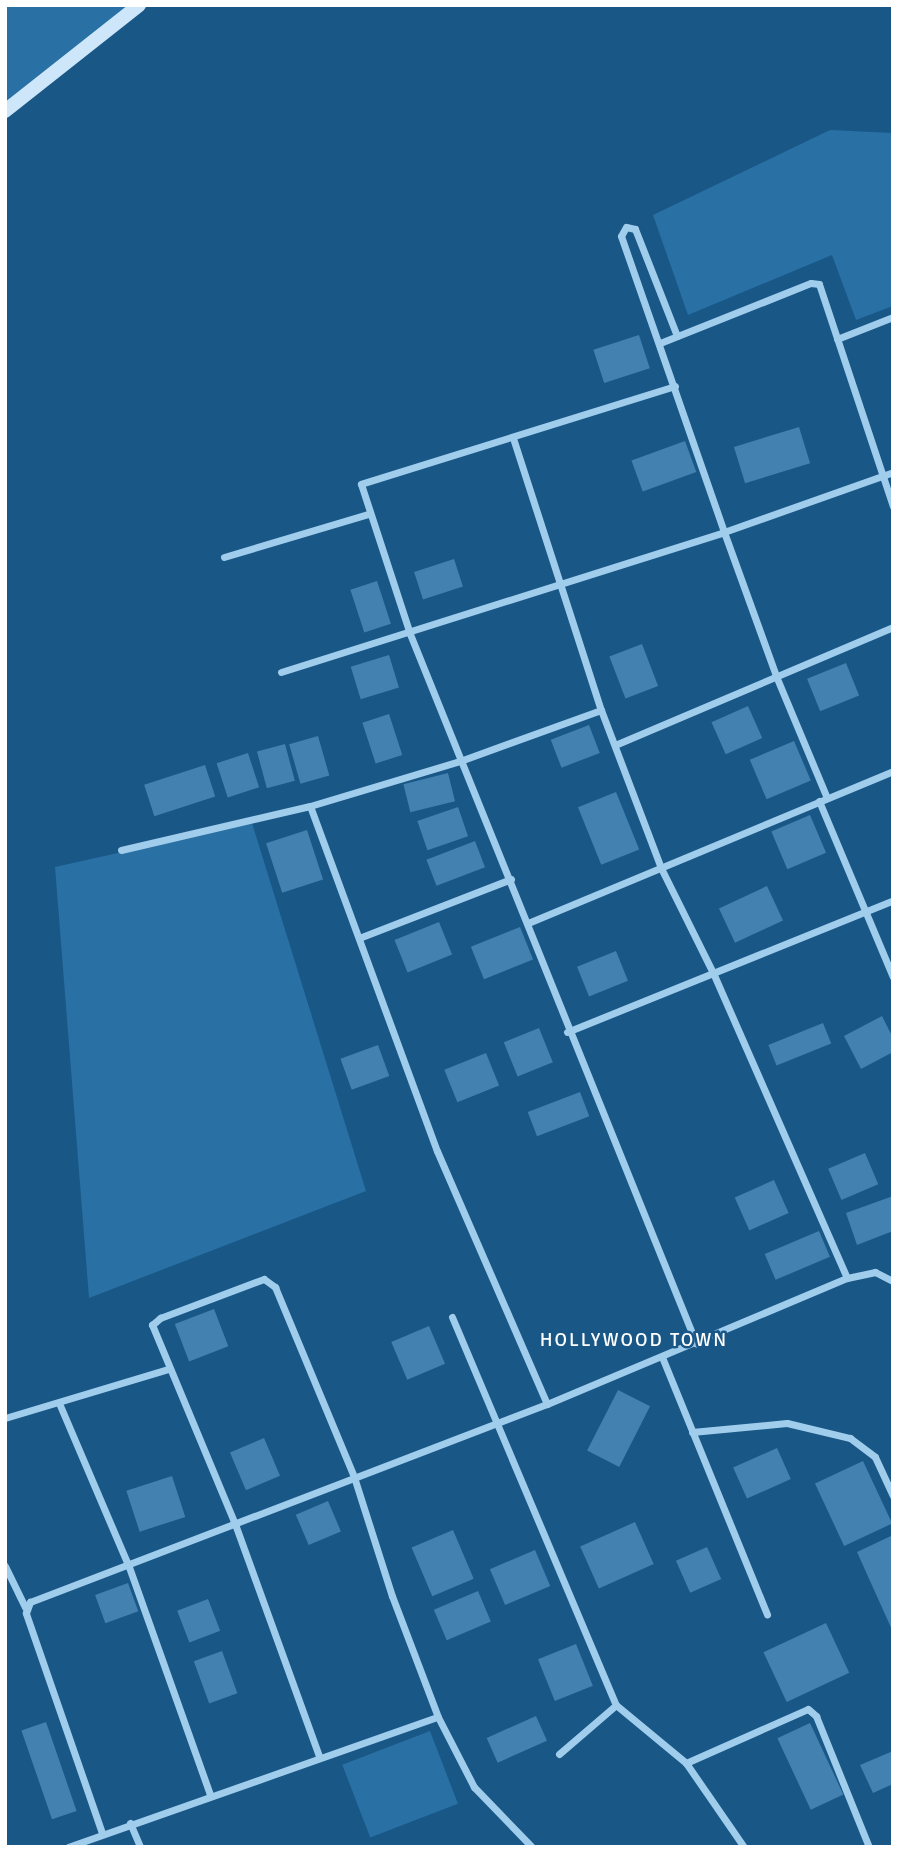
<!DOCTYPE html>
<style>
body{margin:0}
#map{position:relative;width:898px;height:1852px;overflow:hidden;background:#195787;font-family:Signika,sans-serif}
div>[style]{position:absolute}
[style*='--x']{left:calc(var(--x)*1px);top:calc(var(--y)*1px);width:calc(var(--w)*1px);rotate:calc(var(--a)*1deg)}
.green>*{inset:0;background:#2970a4;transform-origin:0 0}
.building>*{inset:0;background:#4281b0;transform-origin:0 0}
.street>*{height:7px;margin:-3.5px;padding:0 3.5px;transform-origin:3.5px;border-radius:3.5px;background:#a1cdec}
.secondary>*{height:14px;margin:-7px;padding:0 7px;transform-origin:7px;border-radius:7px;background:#cde6f9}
span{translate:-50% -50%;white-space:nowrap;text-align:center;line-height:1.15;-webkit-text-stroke:5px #195787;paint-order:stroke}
.neighbourhood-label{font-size:19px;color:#fff;letter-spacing:2px}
.frame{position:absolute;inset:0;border:7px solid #fff;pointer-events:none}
</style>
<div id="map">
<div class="green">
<div style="clip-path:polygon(5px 5px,130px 5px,5px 104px)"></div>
<div style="clip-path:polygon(830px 130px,893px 133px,893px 306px,856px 320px,832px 255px,688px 315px,653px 215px)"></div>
<div style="clip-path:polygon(252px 823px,366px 1191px,89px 1298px,55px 867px)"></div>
<div style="left:430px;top:1731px;width:78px;height:94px;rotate:69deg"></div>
</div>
<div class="building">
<div style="left:639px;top:335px;width:35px;height:48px;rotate:72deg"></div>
<div style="left:799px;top:427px;width:38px;height:68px;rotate:73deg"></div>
<div style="left:685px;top:441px;width:33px;height:57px;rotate:70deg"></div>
<div style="left:454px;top:559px;width:29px;height:42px;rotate:72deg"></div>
<div style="left:377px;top:581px;width:45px;height:28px;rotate:72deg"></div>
<div style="left:642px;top:644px;width:45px;height:35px;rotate:69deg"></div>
<div style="left:389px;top:655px;width:34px;height:40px;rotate:73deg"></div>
<div style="left:846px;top:663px;width:35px;height:42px;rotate:68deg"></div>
<div style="left:748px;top:706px;width:35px;height:40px;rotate:66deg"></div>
<div style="left:389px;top:714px;width:43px;height:28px;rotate:72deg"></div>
<div style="left:589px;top:725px;width:30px;height:41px;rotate:69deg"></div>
<div style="left:318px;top:736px;width:41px;height:30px;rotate:74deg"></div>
<div style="left:794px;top:741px;width:43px;height:48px;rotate:67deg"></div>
<div style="left:285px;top:744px;width:38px;height:29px;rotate:75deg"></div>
<div style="left:248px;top:753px;width:36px;height:33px;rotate:72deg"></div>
<div style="left:205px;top:765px;width:33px;height:64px;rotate:72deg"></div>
<div style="left:448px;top:773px;width:29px;height:46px;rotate:76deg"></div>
<div style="left:616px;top:792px;width:62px;height:41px;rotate:68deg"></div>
<div style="left:458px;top:807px;width:31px;height:43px;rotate:71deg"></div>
<div style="left:810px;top:815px;width:41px;height:42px;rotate:67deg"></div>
<div style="left:307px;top:830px;width:52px;height:43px;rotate:72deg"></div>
<div style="left:475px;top:841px;width:28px;height:52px;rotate:69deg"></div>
<div style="left:767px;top:886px;width:38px;height:53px;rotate:65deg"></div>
<div style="left:439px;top:922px;width:35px;height:48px;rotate:68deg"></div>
<div style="left:520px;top:927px;width:35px;height:53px;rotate:68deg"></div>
<div style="left:616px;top:951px;width:32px;height:42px;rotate:68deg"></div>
<div style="clip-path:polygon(882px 1016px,893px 1038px,893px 1052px,861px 1069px,844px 1036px)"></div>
<div style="left:823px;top:1023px;width:22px;height:59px;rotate:68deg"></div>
<div style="left:539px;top:1028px;width:37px;height:38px;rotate:68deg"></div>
<div style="left:378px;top:1045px;width:33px;height:40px;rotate:70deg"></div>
<div style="left:486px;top:1053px;width:35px;height:45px;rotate:68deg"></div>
<div style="left:580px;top:1092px;width:26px;height:56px;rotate:69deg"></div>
<div style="left:865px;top:1153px;width:34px;height:40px;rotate:67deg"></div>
<div style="left:774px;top:1180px;width:36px;height:43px;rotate:66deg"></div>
<div style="clip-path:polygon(893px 1196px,893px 1231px,857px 1245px,846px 1213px)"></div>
<div style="left:819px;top:1231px;width:28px;height:59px;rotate:67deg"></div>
<div style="left:214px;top:1309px;width:40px;height:42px;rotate:69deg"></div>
<div style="left:429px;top:1326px;width:41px;height:41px;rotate:67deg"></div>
<div style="left:618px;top:1390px;width:36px;height:68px;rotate:27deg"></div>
<div style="left:264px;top:1438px;width:41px;height:37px;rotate:67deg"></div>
<div style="left:777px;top:1448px;width:34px;height:48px;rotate:66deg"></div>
<div style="left:863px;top:1461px;width:69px;height:53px;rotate:65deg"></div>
<div style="left:172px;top:1476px;width:43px;height:48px;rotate:72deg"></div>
<div style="left:328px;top:1501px;width:33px;height:35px;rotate:67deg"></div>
<div style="left:635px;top:1522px;width:46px;height:60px;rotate:66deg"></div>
<div style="left:453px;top:1530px;width:53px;height:45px;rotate:67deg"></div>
<div style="clip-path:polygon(893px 1535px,893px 1632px,857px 1552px)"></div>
<div style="left:707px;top:1547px;width:35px;height:34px;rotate:66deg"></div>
<div style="left:535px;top:1550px;width:39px;height:49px;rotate:67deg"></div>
<div style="left:128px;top:1583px;width:30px;height:35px;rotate:70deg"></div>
<div style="left:478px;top:1591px;width:33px;height:48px;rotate:67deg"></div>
<div style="left:208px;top:1599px;width:34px;height:33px;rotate:69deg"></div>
<div style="left:826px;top:1623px;width:55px;height:69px;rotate:65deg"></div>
<div style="left:576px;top:1644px;width:45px;height:41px;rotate:68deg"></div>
<div style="left:222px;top:1651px;width:45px;height:30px;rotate:70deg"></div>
<div style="left:536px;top:1716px;width:27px;height:54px;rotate:66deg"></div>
<div style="left:46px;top:1722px;width:94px;height:26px;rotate:71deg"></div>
<div style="left:810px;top:1723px;width:79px;height:36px;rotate:65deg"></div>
<div style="clip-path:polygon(893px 1751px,893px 1784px,873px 1793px,860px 1765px)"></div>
</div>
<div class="street">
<div style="--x:677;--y:336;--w:115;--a:-111.4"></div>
<div style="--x:635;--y:229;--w:9;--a:-167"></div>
<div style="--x:626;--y:227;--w:10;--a:119"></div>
<div style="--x:621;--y:236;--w:313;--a:70.8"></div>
<div style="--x:724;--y:532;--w:153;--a:70.1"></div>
<div style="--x:776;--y:676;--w:132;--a:67.3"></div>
<div style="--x:837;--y:339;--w:60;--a:-21.4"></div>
<div style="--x:660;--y:343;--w:162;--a:-21.7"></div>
<div style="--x:811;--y:283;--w:8;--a:7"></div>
<div style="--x:819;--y:284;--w:235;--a:71.6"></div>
<div style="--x:675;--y:386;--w:329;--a:162.7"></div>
<div style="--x:361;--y:484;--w:158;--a:71.9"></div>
<div style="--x:410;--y:634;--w:765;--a:68.03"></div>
<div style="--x:513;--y:438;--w:286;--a:72.1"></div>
<div style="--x:601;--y:710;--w:169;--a:69.2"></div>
<div style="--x:661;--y:868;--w:119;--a:63.6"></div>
<div style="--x:714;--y:975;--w:331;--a:66.3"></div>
<div style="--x:224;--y:557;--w:150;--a:-16.6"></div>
<div style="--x:281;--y:672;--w:465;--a:-17.5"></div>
<div style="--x:724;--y:532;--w:179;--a:-19.5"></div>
<div style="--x:615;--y:745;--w:302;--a:-23"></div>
<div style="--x:819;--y:801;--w:191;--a:67.2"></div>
<div style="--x:310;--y:806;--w:368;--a:69.8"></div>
<div style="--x:437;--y:1151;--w:276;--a:66.5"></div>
<div style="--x:121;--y:850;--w:194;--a:-13.1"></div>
<div style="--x:310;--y:806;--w:157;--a:-16.7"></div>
<div style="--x:460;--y:761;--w:150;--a:-19.9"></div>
<div style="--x:528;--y:923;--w:395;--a:-22.6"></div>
<div style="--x:359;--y:938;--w:163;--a:-21.2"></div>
<div style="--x:567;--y:1032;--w:352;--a:-22"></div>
<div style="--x:452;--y:1317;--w:421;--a:67.1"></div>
<div style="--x:616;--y:1705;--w:91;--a:39.6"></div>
<div style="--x:686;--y:1763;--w:102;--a:55.4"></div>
<div style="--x:662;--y:1357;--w:278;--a:67.8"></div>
<div style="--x:59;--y:1403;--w:178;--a:66.9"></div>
<div style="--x:129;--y:1567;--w:242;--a:70.4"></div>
<div style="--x:5;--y:1418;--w:170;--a:-16.7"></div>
<div style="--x:692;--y:1432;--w:95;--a:-5.4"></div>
<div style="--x:787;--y:1423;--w:65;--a:13.4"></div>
<div style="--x:850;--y:1438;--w:31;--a:37"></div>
<div style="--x:875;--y:1457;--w:43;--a:65.2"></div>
<div style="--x:5;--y:1566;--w:46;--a:64"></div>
<div style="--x:559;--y:1754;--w:75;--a:-40.7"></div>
<div style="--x:319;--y:1756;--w:247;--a:-109.9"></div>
<div style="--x:235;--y:1524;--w:216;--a:-112.6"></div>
<div style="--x:152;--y:1325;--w:11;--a:-41"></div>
<div style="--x:160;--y:1318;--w:111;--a:-20.6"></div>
<div style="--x:264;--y:1279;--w:14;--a:36"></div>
<div style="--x:275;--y:1287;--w:206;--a:67.4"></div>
<div style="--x:354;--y:1477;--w:125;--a:72.3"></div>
<div style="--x:392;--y:1596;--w:129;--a:69.2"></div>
<div style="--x:438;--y:1717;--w:79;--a:62.8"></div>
<div style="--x:474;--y:1787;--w:83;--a:46"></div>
<div style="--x:686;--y:1763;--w:133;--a:-23.9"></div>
<div style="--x:808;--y:1709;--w:11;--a:41"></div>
<div style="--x:816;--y:1716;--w:141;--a:68"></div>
<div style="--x:130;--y:1823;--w:26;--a:67"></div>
<div style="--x:102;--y:1833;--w:233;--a:-109.1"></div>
<div style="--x:26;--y:1613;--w:12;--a:-70"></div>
<div style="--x:30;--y:1602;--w:554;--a:-20.96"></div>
<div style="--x:547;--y:1404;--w:325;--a:-22.8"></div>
<div style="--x:847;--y:1278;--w:29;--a:-12"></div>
<div style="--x:875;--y:1272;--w:20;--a:27"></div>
<div style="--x:68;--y:1847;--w:392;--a:-19.4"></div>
</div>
<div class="secondary">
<div style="--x:5;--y:111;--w:171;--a:-38.3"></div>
</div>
<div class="neighbourhood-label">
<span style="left:634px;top:1341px">HOLLYWOOD TOWN</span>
</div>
<div class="frame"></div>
</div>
